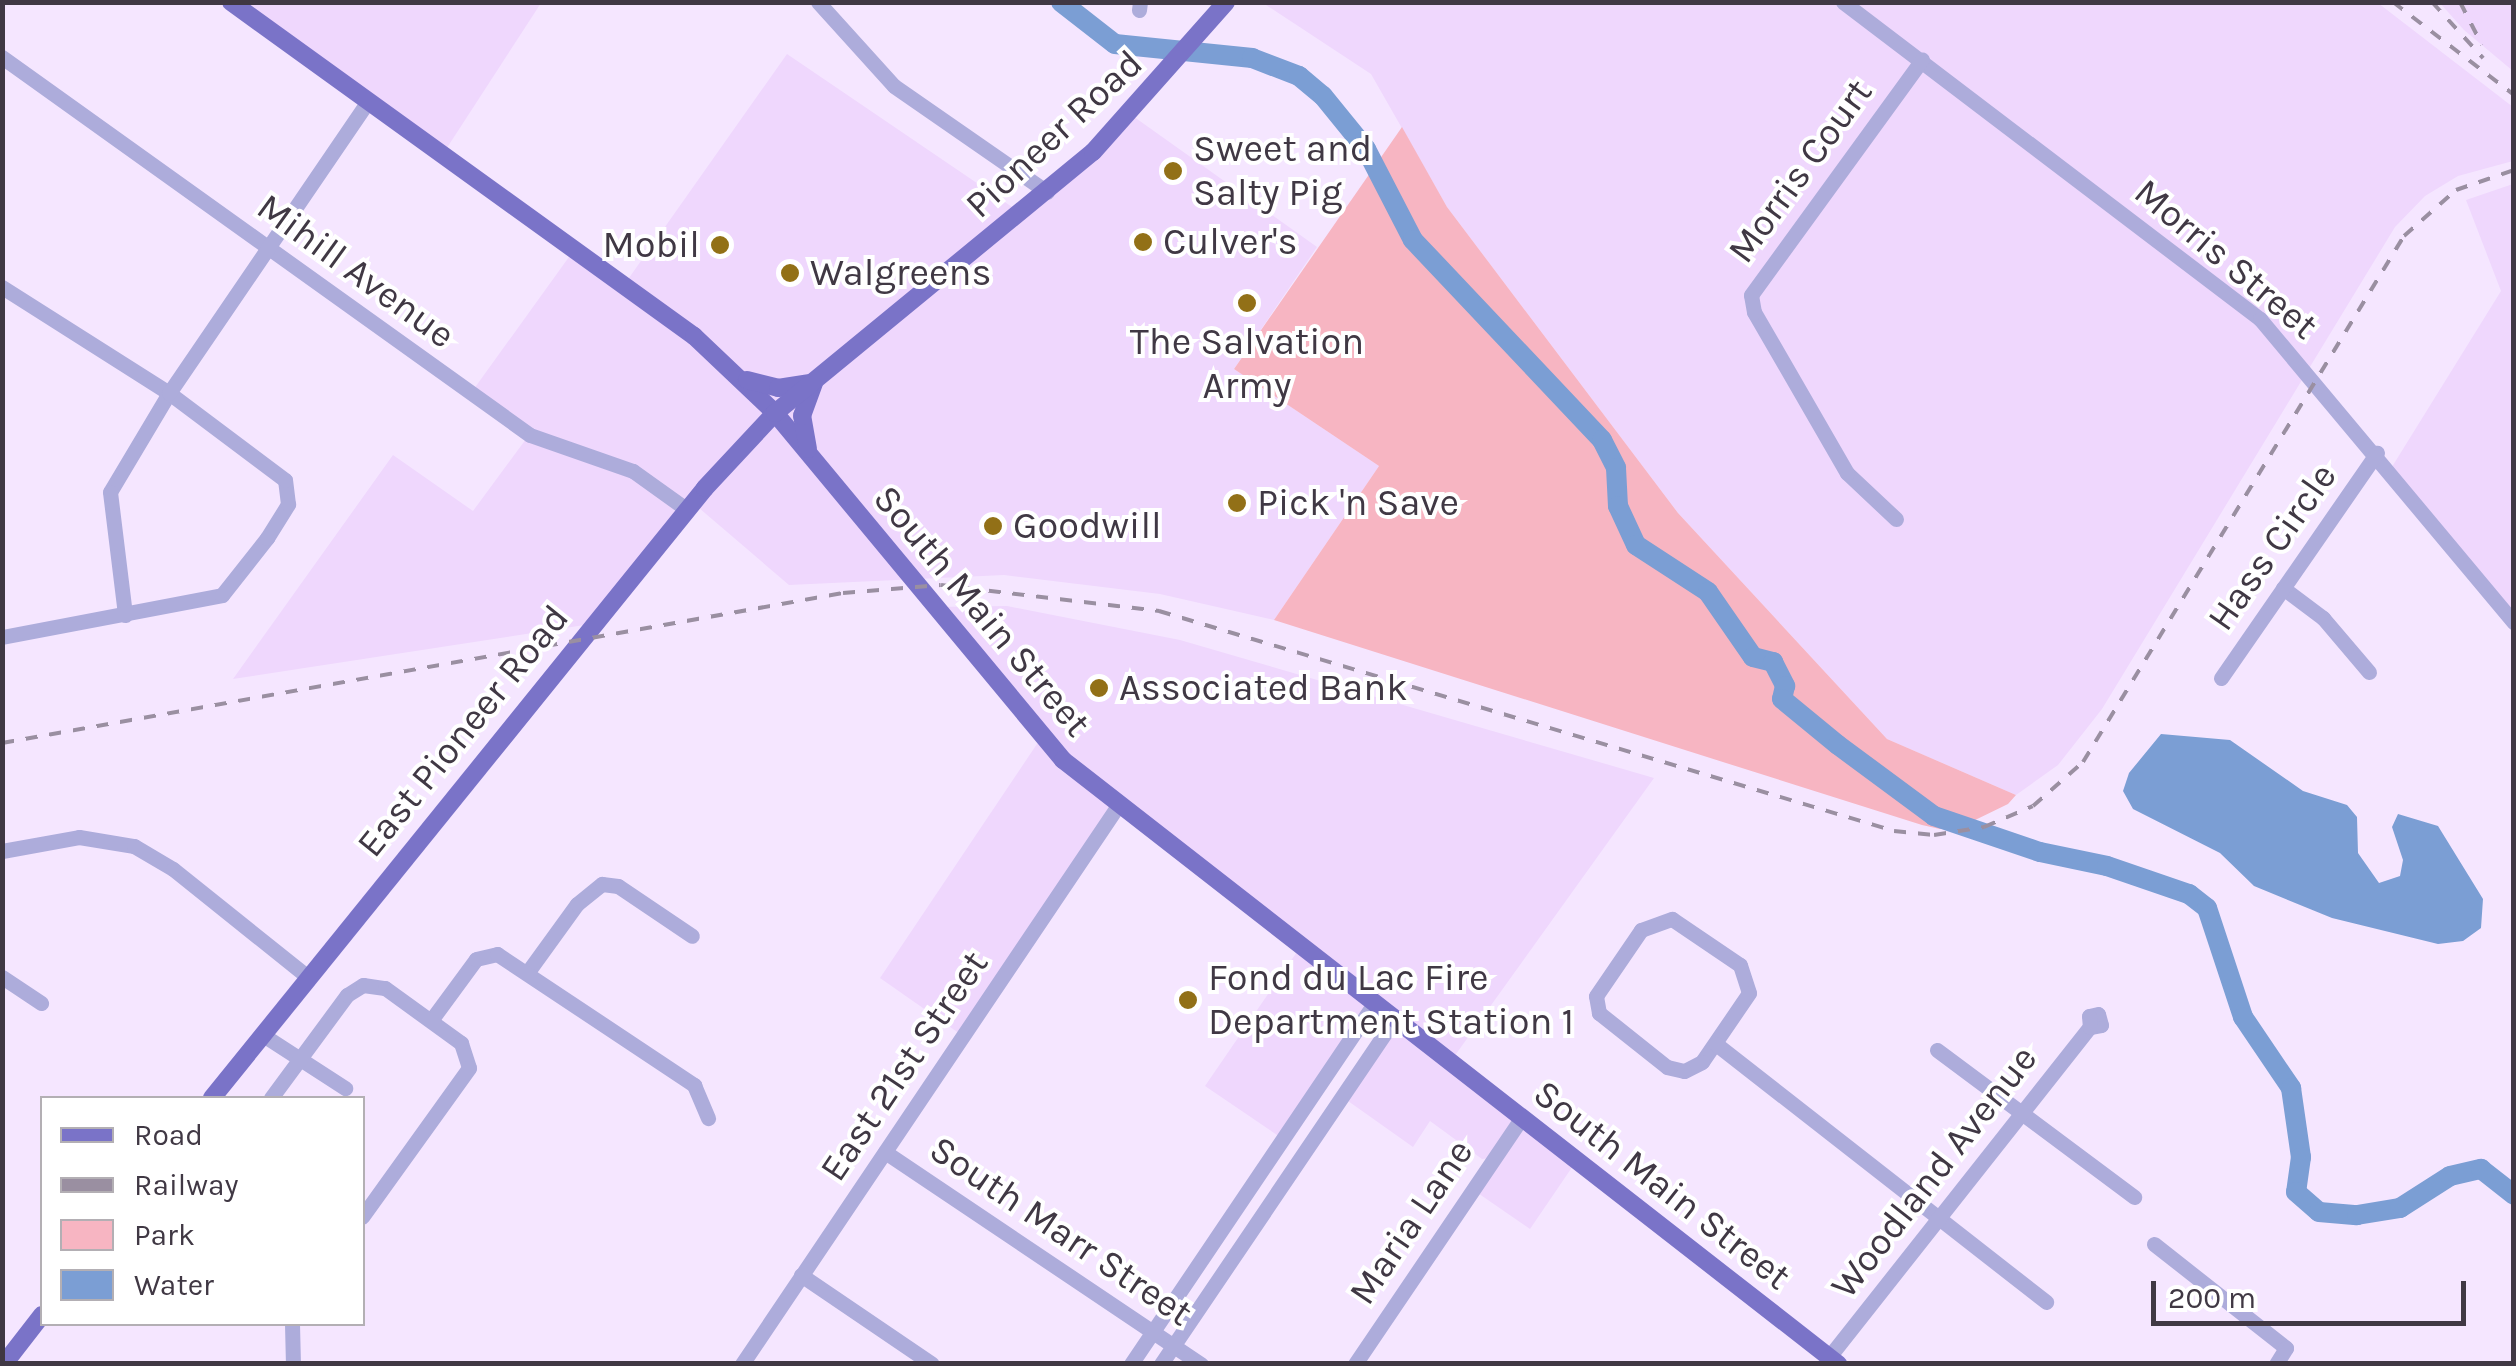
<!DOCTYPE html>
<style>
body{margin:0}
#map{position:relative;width:2516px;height:1366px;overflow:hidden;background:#f5e6ff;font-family:Karla,sans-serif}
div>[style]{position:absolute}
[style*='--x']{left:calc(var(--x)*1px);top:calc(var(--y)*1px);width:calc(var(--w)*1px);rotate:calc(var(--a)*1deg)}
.built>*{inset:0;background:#efd7fd}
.green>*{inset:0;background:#f7b5c2}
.water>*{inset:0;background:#7b9ed4}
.river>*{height:20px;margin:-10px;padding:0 10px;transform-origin:10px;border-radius:10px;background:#7b9ed4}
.minor>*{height:15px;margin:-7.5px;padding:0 7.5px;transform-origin:7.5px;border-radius:7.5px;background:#adacdb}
.major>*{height:18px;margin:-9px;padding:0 9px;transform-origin:9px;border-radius:9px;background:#7a73c8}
.rail>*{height:4px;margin-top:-2px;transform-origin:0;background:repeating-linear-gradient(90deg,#9a8fa1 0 12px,transparent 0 24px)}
.dots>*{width:28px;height:28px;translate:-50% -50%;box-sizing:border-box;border:5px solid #fff;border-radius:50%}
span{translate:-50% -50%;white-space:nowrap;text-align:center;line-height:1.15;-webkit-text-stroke:8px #fff;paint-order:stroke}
.street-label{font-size:38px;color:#403844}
.poi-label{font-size:38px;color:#403844}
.left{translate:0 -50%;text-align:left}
.right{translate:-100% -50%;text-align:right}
.frame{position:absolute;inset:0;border:5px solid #403844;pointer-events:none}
.legend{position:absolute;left:40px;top:1096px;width:325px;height:230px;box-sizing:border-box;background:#fff;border:2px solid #b3afb4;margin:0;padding:12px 18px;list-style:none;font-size:30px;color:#403844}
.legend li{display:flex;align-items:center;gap:20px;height:50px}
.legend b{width:50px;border:2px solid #b3afb4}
.scale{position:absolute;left:2151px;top:1281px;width:315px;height:45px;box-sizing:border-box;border:5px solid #403844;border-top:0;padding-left:12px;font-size:30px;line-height:35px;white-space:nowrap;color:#403844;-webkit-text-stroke:8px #fff;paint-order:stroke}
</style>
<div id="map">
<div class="built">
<div style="clip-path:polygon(231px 3px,541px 3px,441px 157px)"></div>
<div style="clip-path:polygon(1263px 3px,2378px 3px,2513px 107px,2513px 161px,2458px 176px,2425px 196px,2395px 227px,2102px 709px,2058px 765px,2016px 795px,1887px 739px,1678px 513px,1447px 207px,1371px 74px)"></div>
<div style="clip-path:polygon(2440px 3px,2513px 3px,2513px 71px,2464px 30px)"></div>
<div style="clip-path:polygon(787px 54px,1021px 213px,1130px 114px,1317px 247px,1234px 369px,1379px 466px,1274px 620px,1160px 594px,1004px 575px,789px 585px,692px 502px,591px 624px,233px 679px,393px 455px,473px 511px,529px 435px,471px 393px,574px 250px,624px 285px)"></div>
<div style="clip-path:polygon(2513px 184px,2513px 623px,2390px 470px,2501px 291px,2466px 200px)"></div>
<div style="clip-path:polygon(1007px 606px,1180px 640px,1654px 778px,1451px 1061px,1577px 1160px,1530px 1229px,1472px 1189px,1492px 1158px,1482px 1159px,1430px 1121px,1413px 1147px,1341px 1096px,1395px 1018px,1375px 1003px,1283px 1139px,1205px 1086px,1301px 946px,1120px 805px,963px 1036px,880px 978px,1041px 738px,934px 607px)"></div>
</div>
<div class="green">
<div style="clip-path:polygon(1402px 127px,1447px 207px,1678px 513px,1887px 739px,2016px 795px,2008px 804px,1971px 822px,1940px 829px,1922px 825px,1274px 620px,1379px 466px,1234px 369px)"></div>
</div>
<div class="water">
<div style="clip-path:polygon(2161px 734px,2230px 740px,2303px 791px,2347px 805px,2357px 817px,2358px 853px,2379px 883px,2400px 876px,2403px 860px,2392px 827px,2398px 814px,2438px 826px,2483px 899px,2481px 928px,2463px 941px,2438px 944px,2332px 918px,2254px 886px,2220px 853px,2133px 809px,2123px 791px,2129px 773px)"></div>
</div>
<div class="river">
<div style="--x:1061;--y:2;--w:68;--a:37.9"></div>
<div style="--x:1115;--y:44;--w:138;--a:5.8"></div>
<div style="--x:1252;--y:58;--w:50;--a:21"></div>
<div style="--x:1299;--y:76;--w:31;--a:40"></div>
<div style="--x:1323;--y:96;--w:68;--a:50.9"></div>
<div style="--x:1366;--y:149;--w:102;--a:62.7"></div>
<div style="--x:1413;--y:240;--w:275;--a:46.6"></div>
<div style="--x:1602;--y:440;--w:31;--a:63"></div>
<div style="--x:1616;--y:468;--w:38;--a:87"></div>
<div style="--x:1618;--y:506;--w:43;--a:65.2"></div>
<div style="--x:1636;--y:545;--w:86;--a:33.1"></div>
<div style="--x:1708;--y:592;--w:79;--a:55.3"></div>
<div style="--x:1753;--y:657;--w:21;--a:14"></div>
<div style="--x:1773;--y:662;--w:27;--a:63"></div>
<div style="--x:1785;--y:686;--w:13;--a:103"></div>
<div style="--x:1782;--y:699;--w:72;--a:39.4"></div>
<div style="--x:1838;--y:745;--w:119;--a:36.5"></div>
<div style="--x:1934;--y:816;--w:112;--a:18.8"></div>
<div style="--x:2040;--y:852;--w:68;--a:11.8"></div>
<div style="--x:2107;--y:866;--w:87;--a:18.9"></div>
<div style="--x:2189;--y:894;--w:23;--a:38"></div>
<div style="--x:2207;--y:908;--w:115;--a:71.7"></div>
<div style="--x:2243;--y:1017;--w:86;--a:55.9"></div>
<div style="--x:2291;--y:1088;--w:70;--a:81.8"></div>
<div style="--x:2301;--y:1157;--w:35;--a:98"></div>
<div style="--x:2296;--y:1192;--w:30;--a:41"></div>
<div style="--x:2319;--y:1212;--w:38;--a:5"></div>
<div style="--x:2357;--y:1215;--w:44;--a:-9.2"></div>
<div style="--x:2400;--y:1208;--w:59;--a:-32.6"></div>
<div style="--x:2450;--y:1176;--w:32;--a:-13"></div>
<div style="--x:2481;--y:1169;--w:42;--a:38.2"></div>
</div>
<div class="minor">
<div style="--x:818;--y:2;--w:113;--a:47.9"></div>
<div style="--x:894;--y:86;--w:186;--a:34.7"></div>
<div style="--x:1843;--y:2;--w:524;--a:37.24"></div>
<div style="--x:2260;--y:319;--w:396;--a:50.1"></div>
<div style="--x:1139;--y:10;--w:8;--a:-83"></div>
<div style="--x:2;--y:57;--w:649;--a:35.6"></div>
<div style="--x:530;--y:435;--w:109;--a:19.3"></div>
<div style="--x:633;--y:471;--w:65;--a:35.6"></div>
<div style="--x:2;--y:287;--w:198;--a:32.4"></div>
<div style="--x:169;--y:393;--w:115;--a:120.8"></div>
<div style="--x:110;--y:492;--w:124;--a:83"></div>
<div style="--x:1896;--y:519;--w:67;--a:-136.8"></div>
<div style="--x:1847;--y:473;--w:186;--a:-120"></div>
<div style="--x:1754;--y:312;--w:17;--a:-100"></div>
<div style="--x:1751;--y:295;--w:291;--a:-54"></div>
<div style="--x:2283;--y:588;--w:50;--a:36.9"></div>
<div style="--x:2323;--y:618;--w:71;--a:49.6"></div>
<div style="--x:2;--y:637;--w:224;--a:-10.8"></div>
<div style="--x:222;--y:595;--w:73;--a:-51.7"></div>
<div style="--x:267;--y:538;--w:40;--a:-58"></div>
<div style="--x:288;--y:504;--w:24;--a:-97"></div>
<div style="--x:285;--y:480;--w:145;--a:-143.1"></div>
<div style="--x:169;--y:393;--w:351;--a:-55.7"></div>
<div style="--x:2221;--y:678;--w:274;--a:-55.3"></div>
<div style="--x:2;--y:851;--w:78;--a:-10.3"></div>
<div style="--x:79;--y:837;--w:56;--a:9.3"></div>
<div style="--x:134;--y:846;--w:45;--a:30.5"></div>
<div style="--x:173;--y:869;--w:173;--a:38.7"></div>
<div style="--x:1672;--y:919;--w:82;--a:34.1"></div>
<div style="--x:1740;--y:965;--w:29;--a:72"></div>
<div style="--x:1749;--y:993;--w:83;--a:124.3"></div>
<div style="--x:1702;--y:1062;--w:20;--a:153"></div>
<div style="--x:1684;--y:1071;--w:17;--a:-167"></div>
<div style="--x:1667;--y:1067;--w:87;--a:-141.5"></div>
<div style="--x:1599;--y:1013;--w:17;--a:-100"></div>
<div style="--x:1596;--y:996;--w:80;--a:-55.7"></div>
<div style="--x:1641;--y:930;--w:33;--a:-20"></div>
<div style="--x:527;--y:973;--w:85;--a:-54.1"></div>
<div style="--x:577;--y:904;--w:32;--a:-39"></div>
<div style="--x:602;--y:884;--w:16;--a:7"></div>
<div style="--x:618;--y:886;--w:89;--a:34"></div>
<div style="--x:2;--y:977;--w:47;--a:33.7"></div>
<div style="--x:432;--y:1019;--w:74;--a:-53.7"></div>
<div style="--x:476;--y:959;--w:22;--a:-13"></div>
<div style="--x:497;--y:954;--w:237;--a:33.6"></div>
<div style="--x:694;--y:1085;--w:36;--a:67"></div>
<div style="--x:263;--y:1035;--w:98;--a:32.9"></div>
<div style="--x:1716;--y:1044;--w:419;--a:38"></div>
<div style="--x:1937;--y:1050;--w:246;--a:36.7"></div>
<div style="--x:271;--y:1098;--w:128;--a:-53.6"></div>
<div style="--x:347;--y:995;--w:19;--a:-32"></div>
<div style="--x:363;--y:985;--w:22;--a:8"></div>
<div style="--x:385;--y:988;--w:94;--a:35.9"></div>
<div style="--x:461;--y:1043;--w:26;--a:72"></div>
<div style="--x:469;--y:1068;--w:183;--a:125.7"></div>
<div style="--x:885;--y:1152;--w:381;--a:33.9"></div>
<div style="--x:2154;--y:1244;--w:168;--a:38.2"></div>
<div style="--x:2286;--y:1348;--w:19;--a:122"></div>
<div style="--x:801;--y:1275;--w:158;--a:34.2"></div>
<div style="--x:292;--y:1324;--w:40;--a:88.6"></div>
<div style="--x:1829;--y:1357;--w:421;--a:-51.7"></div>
<div style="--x:2090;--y:1027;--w:11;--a:-10"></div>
<div style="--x:2101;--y:1025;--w:11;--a:-105"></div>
<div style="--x:2098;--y:1014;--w:9;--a:167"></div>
<div style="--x:2089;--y:1016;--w:11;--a:85"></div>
<div style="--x:742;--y:1364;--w:675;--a:-56.05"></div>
<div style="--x:1131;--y:1364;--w:437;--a:-56"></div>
<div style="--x:1161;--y:1364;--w:418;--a:-55.9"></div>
<div style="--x:1355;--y:1364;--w:298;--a:-55.9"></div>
</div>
<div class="major">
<div style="--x:231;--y:2;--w:571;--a:35.81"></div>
<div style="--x:694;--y:336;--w:112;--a:43.5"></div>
<div style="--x:775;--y:413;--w:451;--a:50.3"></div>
<div style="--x:1063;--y:760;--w:983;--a:37.93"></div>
<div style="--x:747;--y:380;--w:32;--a:14"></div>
<div style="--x:778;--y:388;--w:31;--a:-9"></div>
<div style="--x:808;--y:449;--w:34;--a:-100"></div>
<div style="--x:802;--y:416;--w:35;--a:-70"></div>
<div style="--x:212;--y:1098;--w:784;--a:-51.05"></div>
<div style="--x:705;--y:488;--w:103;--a:-47"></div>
<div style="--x:775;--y:413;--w:411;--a:-39.4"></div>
<div style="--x:1093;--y:152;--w:200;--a:-48.4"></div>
<div style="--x:4;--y:1364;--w:62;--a:-52.2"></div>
</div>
<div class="rail">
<div style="--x:2393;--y:2;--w:153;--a:37.5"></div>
<div style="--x:2432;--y:2;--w:76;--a:47.7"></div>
<div style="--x:2460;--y:2;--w:48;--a:62.9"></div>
<div style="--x:2;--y:743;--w:854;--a:-10.11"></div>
<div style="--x:843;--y:593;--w:98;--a:-4.7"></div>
<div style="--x:941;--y:585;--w:220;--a:6.8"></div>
<div style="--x:1159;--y:611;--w:767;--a:16.66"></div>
<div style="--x:1894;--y:831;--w:40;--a:5.7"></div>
<div style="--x:1934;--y:835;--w:51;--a:-9.1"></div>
<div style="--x:1984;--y:827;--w:53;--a:-23.2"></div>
<div style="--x:2033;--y:806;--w:67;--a:-41.3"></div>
<div style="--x:2083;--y:762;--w:616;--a:-58.61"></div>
<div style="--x:2404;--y:236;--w:69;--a:-41.5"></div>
<div style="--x:2456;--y:190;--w:61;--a:-19"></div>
</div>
<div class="dots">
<div style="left:1173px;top:171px;background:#927017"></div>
<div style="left:1143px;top:242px;background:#927017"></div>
<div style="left:720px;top:245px;background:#927017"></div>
<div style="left:790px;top:273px;background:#927017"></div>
<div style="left:1247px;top:303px;background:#927017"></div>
<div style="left:1237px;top:503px;background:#927017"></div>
<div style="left:993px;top:526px;background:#927017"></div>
<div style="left:1099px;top:688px;background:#927017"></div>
<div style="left:1188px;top:1000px;background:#927017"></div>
</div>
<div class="street-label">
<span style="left:1054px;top:134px;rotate:-43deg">Pioneer Road</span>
<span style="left:1800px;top:171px;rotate:-54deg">Morris Court</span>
<span style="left:2226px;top:259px;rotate:40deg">Morris Street</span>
<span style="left:356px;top:271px;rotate:36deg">Mihill Avenue</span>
<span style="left:2272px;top:547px;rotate:-55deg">Hass Circle</span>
<span style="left:982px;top:611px;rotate:50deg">South Main Street</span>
<span style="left:463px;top:731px;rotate:-51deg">East Pioneer Road</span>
<span style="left:904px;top:1066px;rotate:-56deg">East 21st Street</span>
<span style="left:1934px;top:1172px;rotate:-52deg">Woodland Avenue</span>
<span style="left:1662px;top:1185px;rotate:38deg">South Main Street</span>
<span style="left:1411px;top:1222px;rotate:-56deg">Maria Lane</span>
<span style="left:1061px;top:1231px;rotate:34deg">South Marr Street</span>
</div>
<div class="poi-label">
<span class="left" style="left:1193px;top:171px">Sweet and<br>Salty Pig</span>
<span class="left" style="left:1163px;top:242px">Culver's</span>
<span class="right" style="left:700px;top:245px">Mobil</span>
<span class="left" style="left:810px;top:273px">Walgreens</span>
<span style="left:1247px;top:364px">The Salvation<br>Army</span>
<span class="left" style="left:1257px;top:503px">Pick 'n Save</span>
<span class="left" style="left:1013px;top:526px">Goodwill</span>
<span class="left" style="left:1119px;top:688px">Associated Bank</span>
<span class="left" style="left:1208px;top:1000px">Fond du Lac Fire<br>Department Station 1</span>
</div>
<div class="frame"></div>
<ul class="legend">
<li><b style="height:12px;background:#7a73c8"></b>Road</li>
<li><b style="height:12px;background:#9a8fa1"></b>Railway</li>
<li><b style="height:28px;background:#f7b5c2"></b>Park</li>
<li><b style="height:28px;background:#7b9ed4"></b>Water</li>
</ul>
<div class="scale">200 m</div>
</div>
